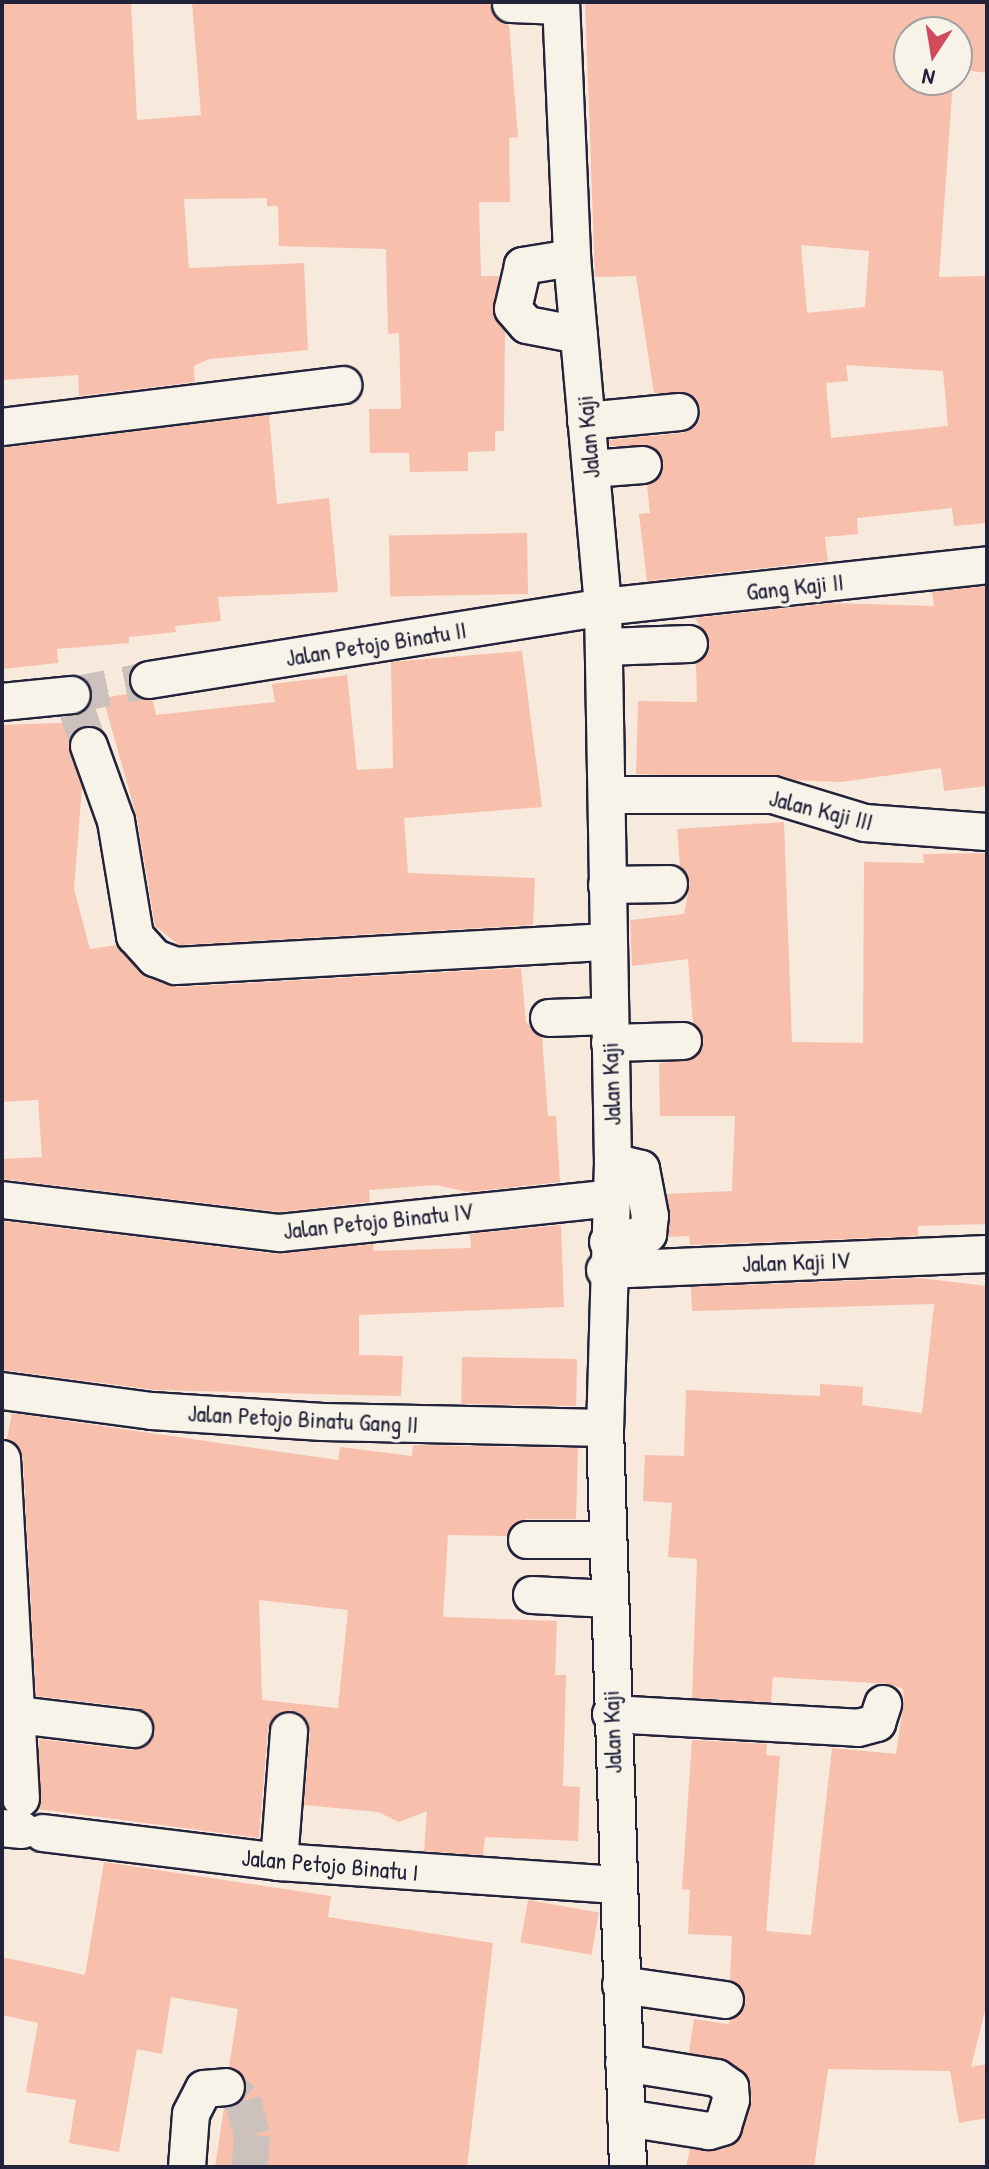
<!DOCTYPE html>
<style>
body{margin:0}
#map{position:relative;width:989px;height:2169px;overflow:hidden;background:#f7e9dc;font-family:"Patrick Hand",sans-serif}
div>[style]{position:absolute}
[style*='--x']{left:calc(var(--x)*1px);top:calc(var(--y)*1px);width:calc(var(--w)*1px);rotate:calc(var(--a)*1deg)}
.building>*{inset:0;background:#f8bfad;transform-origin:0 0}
.minor-tunnel>*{height:36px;margin-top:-18px;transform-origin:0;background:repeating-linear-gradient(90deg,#ccc1bc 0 36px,transparent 0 54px)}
.roads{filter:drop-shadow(2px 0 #22223b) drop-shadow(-2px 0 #22223b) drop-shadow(0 2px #22223b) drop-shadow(0 -2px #22223b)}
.minor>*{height:36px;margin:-18px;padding:0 18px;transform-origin:18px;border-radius:18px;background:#f7f3e8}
span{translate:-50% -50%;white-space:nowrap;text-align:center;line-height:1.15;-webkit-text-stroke:7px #f7f3e8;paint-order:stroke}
.street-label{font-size:24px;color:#22223b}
.frame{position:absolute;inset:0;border:4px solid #22223b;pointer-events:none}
.north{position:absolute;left:893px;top:16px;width:80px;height:80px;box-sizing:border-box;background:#f7f3e8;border:2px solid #a29fa3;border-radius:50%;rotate:192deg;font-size:22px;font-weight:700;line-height:32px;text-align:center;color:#22223b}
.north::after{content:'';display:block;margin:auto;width:28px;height:36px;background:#d1495b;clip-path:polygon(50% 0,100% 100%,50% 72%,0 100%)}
</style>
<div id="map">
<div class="building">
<div style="clip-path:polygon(2px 2px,131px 2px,137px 120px,201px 115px,192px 2px,490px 2px,493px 14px,509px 25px,518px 137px,509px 138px,510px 202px,479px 202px,481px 276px,499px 276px,493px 313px,505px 331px,504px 431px,495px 431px,495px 451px,468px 452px,468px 471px,410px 472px,409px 453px,370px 453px,369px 409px,401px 409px,399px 333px,388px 334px,386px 249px,279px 246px,278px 206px,267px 206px,267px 198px,184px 199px,189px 268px,304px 263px,308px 350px,209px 359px,194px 366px,195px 382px,79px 396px,78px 375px,2px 380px)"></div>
<div style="clip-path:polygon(evenodd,585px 2px,987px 2px,987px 73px,957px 69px,957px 32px,909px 32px,909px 80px,953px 80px,939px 277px,987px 276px,987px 523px,954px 526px,952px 508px,857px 518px,858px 534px,825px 537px,828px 561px,647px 581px,639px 514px,650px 513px,647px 485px,664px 463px,651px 446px,610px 446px,609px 440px,683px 433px,699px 421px,701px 409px,688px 393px,654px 393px,636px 276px,595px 277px,585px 2px,801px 245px,869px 251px,865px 307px,807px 313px,801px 245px,585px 2px,846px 365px,943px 371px,948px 426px,831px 438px,826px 383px,848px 381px,846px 365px)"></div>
<div style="clip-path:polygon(269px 415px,277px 504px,329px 498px,338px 592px,218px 597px,221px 621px,175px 626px,176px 632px,129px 637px,129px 643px,57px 649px,58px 663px,2px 669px,2px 448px)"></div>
<div style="left:527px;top:533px;width:61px;height:138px;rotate:89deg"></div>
<div style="clip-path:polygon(987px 586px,987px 786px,944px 791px,941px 768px,841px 782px,636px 774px,638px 701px,697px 702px,696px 663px,710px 644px,695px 618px,832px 603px,934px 606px,932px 592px)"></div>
<div style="clip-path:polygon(522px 651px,542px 807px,404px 818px,408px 873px,535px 878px,533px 925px,179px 945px,155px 926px,137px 818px,103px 698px,132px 693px,153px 701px,156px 715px,275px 702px,272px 684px,347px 675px,357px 770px,393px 768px,391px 662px)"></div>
<div style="clip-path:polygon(87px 722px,68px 743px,82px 788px,74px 889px,90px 949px,117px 945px,140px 973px,177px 987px,521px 968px,526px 1022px,542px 1037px,548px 1116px,556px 1116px,560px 1182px,468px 1192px,436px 1185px,369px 1190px,370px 1202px,280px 1212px,2px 1179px,2px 1159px,42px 1157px,38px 1100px,2px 1102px,2px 725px)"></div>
<div style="clip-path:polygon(784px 822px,792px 1042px,863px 1043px,864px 862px,924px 863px,923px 854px,986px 853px,987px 1224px,918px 1226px,918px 1236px,690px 1245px,689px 1236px,669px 1237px,667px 1194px,732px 1191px,735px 1116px,660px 1116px,659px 1063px,693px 1059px,704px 1040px,693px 1023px,688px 959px,632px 966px,630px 920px,684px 914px,690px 883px,680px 866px,677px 829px)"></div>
<div style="clip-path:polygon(2px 1221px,278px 1254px,373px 1244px,373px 1251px,471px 1248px,470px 1234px,561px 1225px,564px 1307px,359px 1315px,359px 1355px,403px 1356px,401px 1396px,156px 1390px,2px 1370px)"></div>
<div style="clip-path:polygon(920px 1278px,987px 1286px,987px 2003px,971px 2067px,987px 2064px,987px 2118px,959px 2123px,950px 2071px,828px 2069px,814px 2167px,686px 2167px,690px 2149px,715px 2151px,738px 2141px,752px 2099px,742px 2070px,689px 2052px,694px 2019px,728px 2024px,746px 2002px,730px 1980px,732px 1936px,688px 1934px,690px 1890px,682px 1889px,692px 1740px,767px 1744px,766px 1755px,780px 1756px,766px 1931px,811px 1935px,832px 1748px,896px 1754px,904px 1700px,903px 1689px,889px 1684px,773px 1677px,771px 1702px,692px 1698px,697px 1559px,668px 1557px,672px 1503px,643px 1501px,645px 1455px,684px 1456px,686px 1390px,820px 1396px,820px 1384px,863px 1387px,862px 1405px,922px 1413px,934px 1304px,692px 1311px,691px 1287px)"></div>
<div style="left:462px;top:1357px;width:115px;height:47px;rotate:1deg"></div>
<div style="clip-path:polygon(evenodd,12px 1413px,338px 1460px,340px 1447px,412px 1456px,413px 1445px,578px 1448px,576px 1519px,526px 1519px,507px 1536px,448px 1535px,443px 1617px,557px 1621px,555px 1675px,566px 1675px,563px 1786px,580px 1787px,578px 1841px,485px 1837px,483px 1855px,424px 1851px,427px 1811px,399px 1822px,378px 1812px,304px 1805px,310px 1732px,301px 1714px,290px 1710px,268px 1729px,259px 1838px,38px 1809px,39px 1739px,132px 1750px,150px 1742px,155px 1731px,137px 1708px,36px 1696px,23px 1458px,7px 1439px,12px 1413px,259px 1600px,348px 1610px,338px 1708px,262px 1700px,259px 1600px)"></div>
<div style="clip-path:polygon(104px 1862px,331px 1896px,328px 1917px,493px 1943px,467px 2167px,215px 2167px,224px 2108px,239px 2104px,247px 2086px,229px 2067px,238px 2009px,171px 1997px,162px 2054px,137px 2049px,119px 2152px,69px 2143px,76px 2100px,26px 2092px,38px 2023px,2px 2015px,2px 1957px,85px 1975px)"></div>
<div style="left:528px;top:1900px;width:72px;height:43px;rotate:10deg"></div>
</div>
<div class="minor-tunnel">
<div style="--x:89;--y:746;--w:54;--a:-108.4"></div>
<div style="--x:72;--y:695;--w:78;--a:-11"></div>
<div style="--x:226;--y:2087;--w:22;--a:39"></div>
<div style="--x:243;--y:2101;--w:35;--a:75"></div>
<div style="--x:252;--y:2135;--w:32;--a:94"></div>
</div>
<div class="roads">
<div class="minor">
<div style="--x:561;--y:2;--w:256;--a:87.5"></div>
<div style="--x:572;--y:258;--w:350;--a:84.9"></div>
<div style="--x:603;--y:607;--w:555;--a:88.97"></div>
<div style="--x:613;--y:1162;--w:266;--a:91.7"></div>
<div style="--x:605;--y:1428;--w:739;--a:88.22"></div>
<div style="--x:511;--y:4;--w:50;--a:2.3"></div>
<div style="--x:572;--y:258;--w:50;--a:170.7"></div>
<div style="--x:523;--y:266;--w:44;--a:103.1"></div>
<div style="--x:513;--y:309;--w:21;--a:49"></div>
<div style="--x:527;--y:325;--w:53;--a:10.9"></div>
<div style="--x:586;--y:421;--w:94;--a:-5.5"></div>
<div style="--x:2;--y:427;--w:344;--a:-7"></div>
<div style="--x:591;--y:469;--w:52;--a:-4.4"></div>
<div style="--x:604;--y:647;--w:85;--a:-2"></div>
<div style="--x:149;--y:680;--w:460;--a:-9.1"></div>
<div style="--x:603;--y:607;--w:386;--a:-6.2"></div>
<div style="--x:2;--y:702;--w:70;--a:-5.7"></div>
<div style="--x:89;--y:746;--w:80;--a:70.2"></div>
<div style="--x:116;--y:821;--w:117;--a:80.6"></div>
<div style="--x:135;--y:936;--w:30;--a:48"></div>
<div style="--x:155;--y:958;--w:22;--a:21"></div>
<div style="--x:176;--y:966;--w:432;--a:-3.2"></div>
<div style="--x:607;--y:795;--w:166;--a:0"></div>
<div style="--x:773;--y:795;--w:96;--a:16.9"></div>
<div style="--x:865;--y:823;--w:122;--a:4.2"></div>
<div style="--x:607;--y:885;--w:62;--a:-0.9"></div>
<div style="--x:549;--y:1018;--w:60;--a:-1.9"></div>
<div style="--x:610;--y:1043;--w:73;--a:-1.6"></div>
<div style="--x:2;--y:1200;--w:280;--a:6.8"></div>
<div style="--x:280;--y:1233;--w:334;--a:-6"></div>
<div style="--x:608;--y:1242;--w:41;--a:-11.3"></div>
<div style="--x:648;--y:1234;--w:18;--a:-84"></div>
<div style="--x:650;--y:1216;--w:48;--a:-100.8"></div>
<div style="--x:641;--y:1169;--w:29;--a:-166"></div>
<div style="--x:605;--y:1270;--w:382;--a:-2.4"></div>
<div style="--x:2;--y:1391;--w:151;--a:7.6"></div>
<div style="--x:152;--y:1411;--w:171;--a:3.7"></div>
<div style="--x:323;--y:1422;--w:282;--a:1.2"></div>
<div style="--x:2;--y:1459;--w:340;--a:86.8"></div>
<div style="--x:527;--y:1540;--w:81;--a:0"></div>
<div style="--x:532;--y:1595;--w:77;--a:3"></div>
<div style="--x:611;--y:1714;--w:247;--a:3.2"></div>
<div style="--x:858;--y:1728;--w:20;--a:-15"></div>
<div style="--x:877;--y:1723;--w:20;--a:-72"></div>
<div style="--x:18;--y:1715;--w:117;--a:6.9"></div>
<div style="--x:2;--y:1828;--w:20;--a:6"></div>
<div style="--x:43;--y:1833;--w:238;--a:7"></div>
<div style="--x:279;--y:1862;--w:339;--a:3.9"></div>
<div style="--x:279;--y:1862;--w:131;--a:-85.6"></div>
<div style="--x:621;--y:1985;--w:105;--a:8.2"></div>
<div style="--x:624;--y:2063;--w:94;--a:9.2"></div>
<div style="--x:717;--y:2078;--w:16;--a:35"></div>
<div style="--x:730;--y:2087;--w:13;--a:86"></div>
<div style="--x:731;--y:2100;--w:28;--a:107"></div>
<div style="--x:723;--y:2127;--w:15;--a:164"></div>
<div style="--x:709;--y:2131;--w:84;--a:-171.1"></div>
<div style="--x:187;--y:2167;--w:53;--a:-85.7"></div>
<div style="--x:191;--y:2114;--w:28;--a:-63"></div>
<div style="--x:204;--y:2089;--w:22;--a:-5"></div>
</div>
</div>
<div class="street-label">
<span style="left:588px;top:437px;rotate:-95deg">Jalan Kaji</span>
<span style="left:795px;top:587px;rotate:-6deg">Gang Kaji II</span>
<span style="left:376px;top:644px;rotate:-9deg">Jalan Petojo Binatu II</span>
<span style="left:821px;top:810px;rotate:14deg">Jalan Kaji III</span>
<span style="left:611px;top:1084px;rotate:-92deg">Jalan Kaji</span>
<span style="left:378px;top:1221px;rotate:-6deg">Jalan Petojo Binatu IV</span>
<span style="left:796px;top:1262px;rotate:-2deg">Jalan Kaji IV</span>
<span style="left:303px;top:1419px;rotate:3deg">Jalan Petojo Binatu Gang II</span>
<span style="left:612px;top:1732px;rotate:-92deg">Jalan Kaji</span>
<span style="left:330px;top:1865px;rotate:5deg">Jalan Petojo Binatu I</span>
</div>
<div class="frame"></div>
<div class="north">N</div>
</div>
